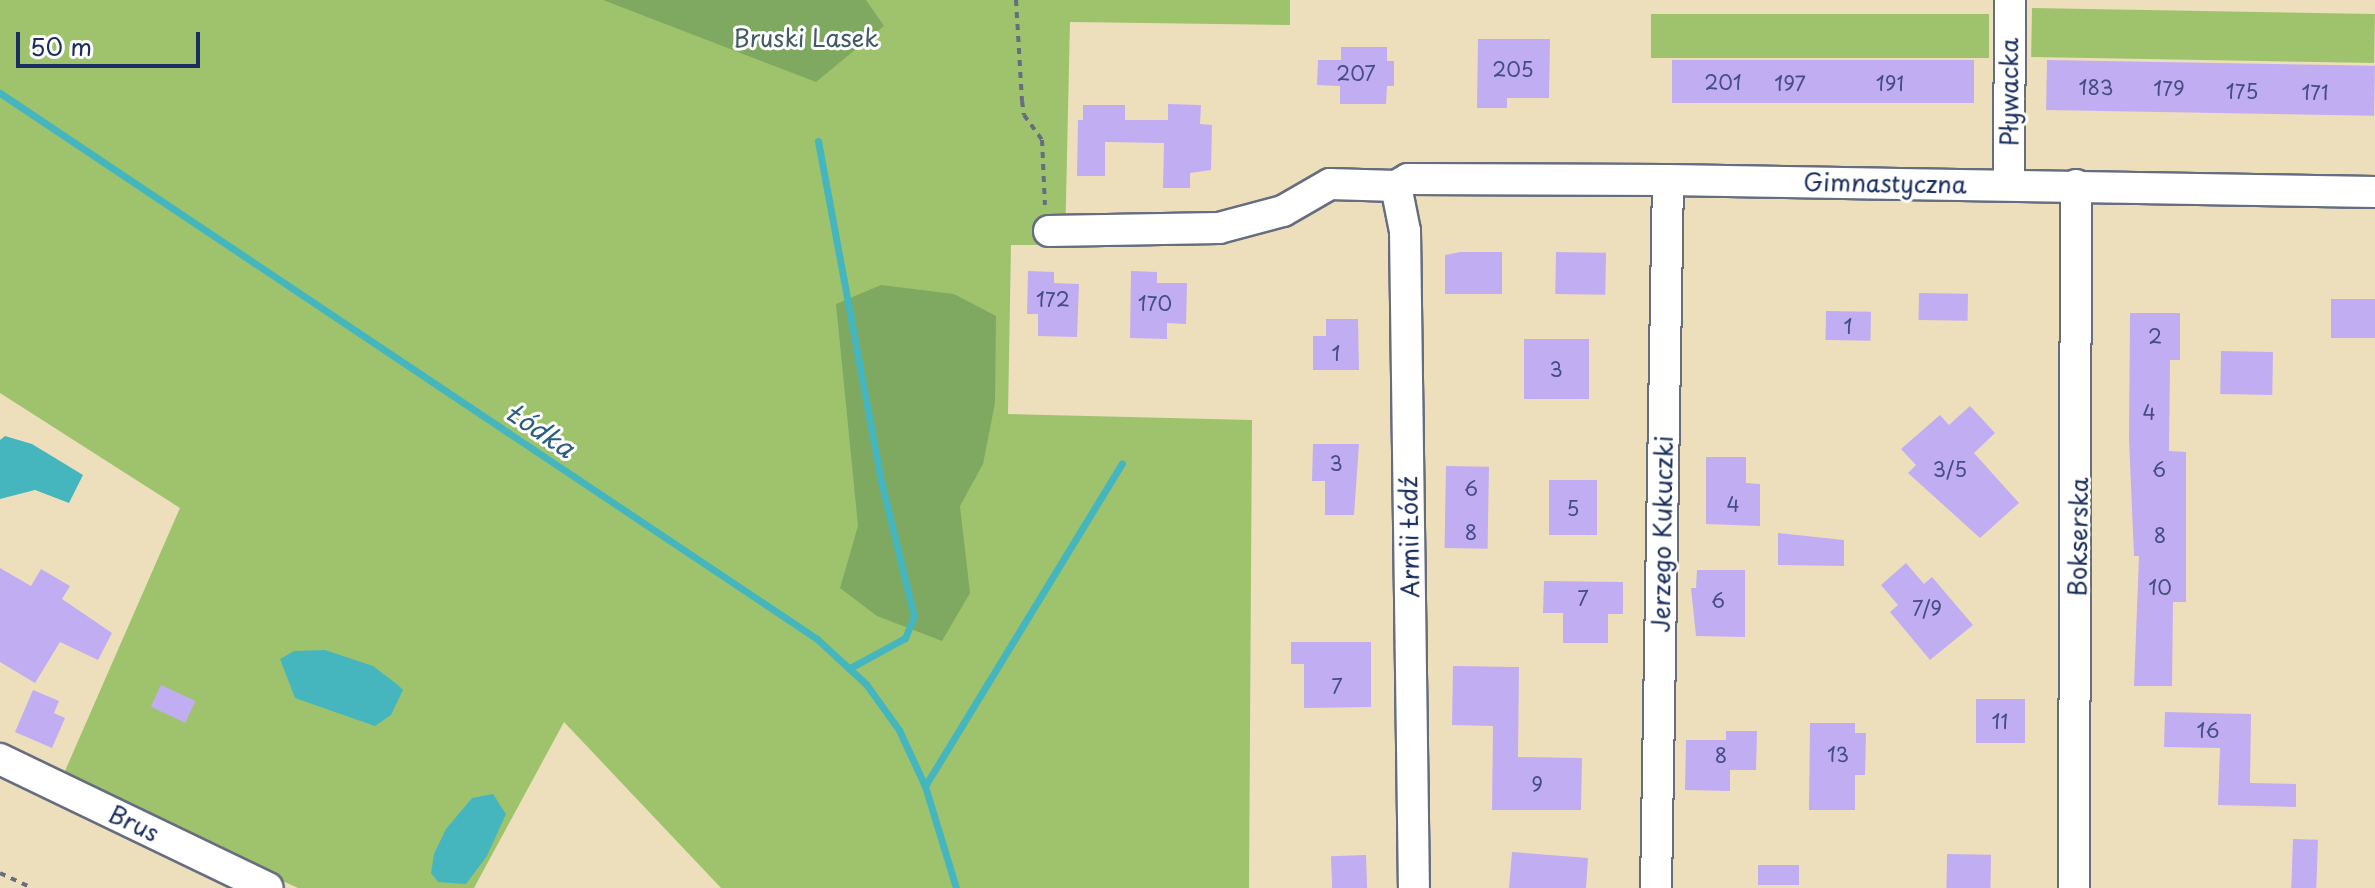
<!DOCTYPE html>
<meta charset="utf-8">
<style>
body{margin:0}
#map{position:relative;width:2375px;height:888px;overflow:hidden;background:#eedfbc;font-family:"Playpen Sans",sans-serif}
div>[style]{position:absolute}
[style*='--x']{left:calc(var(--x)*1px);top:calc(var(--y)*1px);width:calc(var(--w)*1px);rotate:calc(var(--a)*1deg)}
.green>*{inset:0;background:#9fc36d;transform-origin:0 0}
.forest>*{inset:0;background:#7fa960}
.water>*{inset:0;background:#46b6be}
.stream>*{height:7px;margin:-3.5px;padding:0 3.5px;transform-origin:3.5px;border-radius:3.5px;background:#46b6be}
.building>*{inset:0;background:#c1adf2;transform-origin:0 0}
.path>*{height:4px;margin-top:-2px;transform-origin:0;background:repeating-linear-gradient(90deg,#656d7f 0 6px,transparent 0 12px)}
.roads{filter:drop-shadow(2px 0 #656d7f) drop-shadow(-2px 0 #656d7f) drop-shadow(0 2px #656d7f) drop-shadow(0 -2px #656d7f)}
.street>*{height:30px;margin:-15px;padding:0 15px;transform-origin:15px;border-radius:15px;background:#fff}
span{translate:-50% -50%;white-space:nowrap;text-align:center;line-height:1.15;-webkit-text-stroke:6px #fff;paint-order:stroke}
.number-label{font-size:20px;color:#444e83}
.number-label span{-webkit-text-stroke-width:0}
.park-label{font-size:24px;color:#435b62}
.street-label{font-size:24px;color:#1b2f5e}
.water-label{font-size:26px;color:#2a5e80;font-style:italic}
.scale{position:absolute;left:16px;top:32px;width:184px;height:36px;box-sizing:border-box;border:4px solid #1b2f5e;border-top:0;padding-left:10px;font-size:24px;line-height:28px;white-space:nowrap;color:#1b2f5e;-webkit-text-stroke:6px #fff;paint-order:stroke}
</style>
<div id="map">
<div class="green">
<div style="clip-path:polygon(0 0,1290px 0,1290px 25px,1070px 22px,1065px 245px,1011px 245px,1008px 414px,1252px 420px,1249px 888px,721px 888px,564px 722px,474px 888px,298px 888px,61px 780px,180px 508px,0 393px)"></div>
<div style="left:2032px;top:8px;width:343px;height:49px;rotate:1deg"></div>
<div style="left:1651px;top:14px;width:338px;height:44px"></div>
</div>
<div class="forest">
<div style="clip-path:polygon(603px 0,866px 0,884px 26px,816px 82px)"></div>
<div style="clip-path:polygon(881px 285px,954px 294px,996px 316px,995px 403px,983px 464px,960px 506px,970px 593px,942px 641px,877px 616px,840px 588px,858px 526px,836px 304px)"></div>
</div>
<div class="water">
<div style="clip-path:polygon(5px 436px,32px 444px,83px 475px,69px 503px,35px 490px,0 499px,0 440px)"></div>
<div style="clip-path:polygon(325px 650px,373px 666px,398px 685px,403px 690px,391px 715px,375px 726px,295px 698px,280px 659px,294px 651px)"></div>
<div style="clip-path:polygon(493px 794px,506px 814px,487px 856px,466px 884px,438px 882px,431px 873px,434px 854px,446px 829px,472px 798px)"></div>
</div>
<div class="stream">
<div style="--x:0;--y:93;--w:983;--a:33.75"></div>
<div style="--x:817;--y:639;--w:67;--a:42.6"></div>
<div style="--x:866;--y:684;--w:57;--a:54.3"></div>
<div style="--x:899;--y:730;--w:62;--a:65.1"></div>
<div style="--x:925;--y:786;--w:107;--a:73.1"></div>
<div style="--x:818;--y:141;--w:346;--a:79.5"></div>
<div style="--x:881;--y:481;--w:139;--a:76.3"></div>
<div style="--x:914;--y:616;--w:24;--a:112"></div>
<div style="--x:905;--y:638;--w:63;--a:151.4"></div>
<div style="--x:925;--y:786;--w:378;--a:-58.6"></div>
</div>
<div class="building">
<div style="clip-path:polygon(1478px 39px,1550px 39px,1549px 98px,1507px 98px,1507px 108px,1477px 108px)"></div>
<div style="clip-path:polygon(1341px 47px,1387px 47px,1387px 61px,1394px 61px,1394px 86px,1387px 86px,1386px 104px,1340px 104px,1340px 86px,1317px 85px,1318px 60px,1341px 60px)"></div>
<div style="left:1672px;top:60px;width:302px;height:43px"></div>
<div style="left:2047px;top:60px;width:328px;height:50px;rotate:1deg"></div>
<div style="clip-path:polygon(1168px 104px,1201px 105px,1200px 124px,1212px 125px,1211px 170px,1190px 173px,1190px 188px,1163px 188px,1164px 143px,1105px 142px,1105px 176px,1077px 176px,1078px 120px,1083px 120px,1083px 105px,1125px 105px,1125px 120px,1168px 120px)"></div>
<div style="clip-path:polygon(1460px 252px,1502px 252px,1502px 294px,1445px 294px,1445px 255px)"></div>
<div style="left:1556px;top:252px;width:50px;height:42px;rotate:1deg"></div>
<div style="clip-path:polygon(1028px 271px,1054px 272px,1054px 283px,1079px 284px,1077px 337px,1038px 336px,1038px 314px,1027px 314px)"></div>
<div style="clip-path:polygon(1131px 271px,1157px 272px,1157px 283px,1187px 283px,1186px 324px,1167px 323px,1167px 339px,1130px 338px)"></div>
<div style="left:1919px;top:293px;width:49px;height:27px;rotate:1deg"></div>
<div style="left:2331px;top:299px;width:44px;height:39px"></div>
<div style="left:1826px;top:311px;width:45px;height:29px;rotate:1deg"></div>
<div style="clip-path:polygon(2130px 313px,2180px 313px,2180px 360px,2170px 360px,2169px 451px,2186px 452px,2186px 602px,2173px 602px,2172px 686px,2134px 686px,2139px 556px,2134px 556px,2129px 439px)"></div>
<div style="clip-path:polygon(1326px 319px,1358px 319px,1359px 370px,1313px 370px,1313px 336px,1326px 336px)"></div>
<div style="left:1524px;top:339px;width:65px;height:60px"></div>
<div style="left:2221px;top:351px;width:52px;height:43px;rotate:1deg"></div>
<div style="clip-path:polygon(1970px 406px,1995px 433px,1974px 453px,2019px 503px,1980px 538px,1908px 473px,1916px 465px,1901px 449px,1940px 415px,1949px 425px)"></div>
<div style="clip-path:polygon(1313px 444px,1359px 444px,1354px 515px,1325px 515px,1325px 481px,1312px 481px)"></div>
<div style="clip-path:polygon(1706px 457px,1746px 457px,1746px 483px,1760px 484px,1760px 526px,1706px 524px)"></div>
<div style="left:1446px;top:466px;width:43px;height:82px;rotate:1deg"></div>
<div style="left:1549px;top:480px;width:48px;height:55px"></div>
<div style="clip-path:polygon(1778px 533px,1844px 540px,1844px 566px,1778px 565px)"></div>
<div style="clip-path:polygon(1906px 563px,1924px 584px,1932px 577px,1973px 625px,1930px 660px,1890px 612px,1898px 605px,1881px 585px)"></div>
<div style="clip-path:polygon(0 568px,31px 586px,41px 569px,70px 586px,62px 599px,112px 633px,98px 660px,60px 642px,35px 683px,0 662px)"></div>
<div style="clip-path:polygon(1697px 570px,1745px 570px,1745px 637px,1696px 636px,1691px 588px,1696px 588px)"></div>
<div style="clip-path:polygon(1544px 581px,1623px 582px,1623px 614px,1608px 614px,1608px 643px,1563px 643px,1563px 613px,1543px 613px)"></div>
<div style="clip-path:polygon(1291px 642px,1371px 642px,1371px 707px,1304px 708px,1304px 664px,1291px 664px)"></div>
<div style="clip-path:polygon(1453px 666px,1519px 667px,1518px 757px,1582px 758px,1581px 810px,1492px 810px,1493px 726px,1452px 725px)"></div>
<div style="left:161px;top:685px;width:38px;height:24px;rotate:25deg"></div>
<div style="clip-path:polygon(33px 690px,59px 701px,54px 713px,65px 718px,52px 748px,15px 732px)"></div>
<div style="left:1976px;top:699px;width:49px;height:44px"></div>
<div style="clip-path:polygon(2165px 712px,2251px 714px,2250px 783px,2296px 784px,2296px 807px,2218px 805px,2220px 748px,2164px 747px)"></div>
<div style="clip-path:polygon(1810px 723px,1855px 723px,1855px 733px,1866px 733px,1865px 775px,1855px 775px,1855px 810px,1809px 810px)"></div>
<div style="clip-path:polygon(1726px 731px,1757px 731px,1756px 770px,1730px 770px,1730px 791px,1685px 790px,1686px 740px,1726px 740px)"></div>
<div style="left:2293px;top:839px;width:25px;height:49px;rotate:2deg"></div>
<div style="clip-path:polygon(1512px 852px,1588px 858px,1586px 888px,1509px 888px)"></div>
<div style="left:1947px;top:854px;width:44px;height:34px;rotate:1deg"></div>
<div style="left:1366px;top:855px;width:33px;height:35px;rotate:88deg"></div>
<div style="left:1758px;top:865px;width:41px;height:20px"></div>
</div>
<div class="path">
<div style="--x:1016;--y:0;--w:101;--a:86.6"></div>
<div style="--x:1022;--y:101;--w:14;--a:82"></div>
<div style="--x:1024;--y:115;--w:31;--a:54"></div>
<div style="--x:1042;--y:140;--w:65;--a:87.4"></div>
<div style="--x:0;--y:873;--w:35;--a:25"></div>
</div>
<div class="roads">
<div class="street">
<div style="--x:2009;--y:184;--w:184;--a:-89.7"></div>
<div style="--x:1396;--y:186;--w:14;--a:-30"></div>
<div style="--x:1408;--y:179;--w:260;--a:0.2"></div>
<div style="--x:1668;--y:180;--w:707;--a:0.97"></div>
<div style="--x:1396;--y:186;--w:46;--a:78.7"></div>
<div style="--x:1405;--y:231;--w:657;--a:89.22"></div>
<div style="--x:1049;--y:231;--w:170;--a:-1"></div>
<div style="--x:1219;--y:228;--w:66;--a:-14.9"></div>
<div style="--x:1283;--y:211;--w:54;--a:-29.9"></div>
<div style="--x:1330;--y:184;--w:66;--a:1.7"></div>
<div style="--x:0;--y:759;--w:297;--a:25.7"></div>
<div style="--x:1656;--y:888;--w:708;--a:-89.03"></div>
<div style="--x:2074;--y:888;--w:703;--a:-89.84"></div>
</div>
</div>
<div class="number-label">
<span style="left:1513px;top:69px">205</span>
<span style="left:1356px;top:73px">207</span>
<span style="left:1723px;top:82px">201</span>
<span style="left:1790px;top:83px">197</span>
<span style="left:1890px;top:83px">191</span>
<span style="left:2096px;top:87px">183</span>
<span style="left:2169px;top:88px">179</span>
<span style="left:2242px;top:91px">175</span>
<span style="left:2315px;top:92px">171</span>
<span style="left:1053px;top:299px">172</span>
<span style="left:1155px;top:303px">170</span>
<span style="left:1848px;top:326px">1</span>
<span style="left:2155px;top:336px">2</span>
<span style="left:1336px;top:353px">1</span>
<span style="left:1556px;top:369px">3</span>
<span style="left:2149px;top:412px">4</span>
<span style="left:1336px;top:463px">3</span>
<span style="left:1950px;top:469px">3/5</span>
<span style="left:2159px;top:469px">6</span>
<span style="left:1471px;top:488px">6</span>
<span style="left:1733px;top:504px">4</span>
<span style="left:1573px;top:508px">5</span>
<span style="left:1471px;top:532px">8</span>
<span style="left:2160px;top:535px">8</span>
<span style="left:2160px;top:587px">10</span>
<span style="left:1583px;top:598px">7</span>
<span style="left:1718px;top:600px">6</span>
<span style="left:1927px;top:608px">7/9</span>
<span style="left:1337px;top:686px">7</span>
<span style="left:2000px;top:721px">11</span>
<span style="left:2208px;top:730px">16</span>
<span style="left:1838px;top:754px">13</span>
<span style="left:1721px;top:755px">8</span>
<span style="left:1537px;top:784px">9</span>
</div>
<div class="park-label">
<span style="left:806px;top:38px">Bruski Lasek</span>
</div>
<div class="street-label">
<span style="left:2009px;top:92px;rotate:-90deg">Pływacka</span>
<span style="left:1885px;top:183px;rotate:1deg">Gimnastyczna</span>
<span style="left:1662px;top:534px;rotate:-89deg">Jerzego Kukuczki</span>
<span style="left:1409px;top:537px;rotate:-91deg">Armii Łódź</span>
<span style="left:2078px;top:537px;rotate:-89deg">Bokserska</span>
<span style="left:134px;top:823px;rotate:26deg">Brus</span>
</div>
<div class="water-label">
<span style="left:541px;top:430px;rotate:34deg">Łódka</span>
</div>
<div class="scale">50 m</div>
</div>
